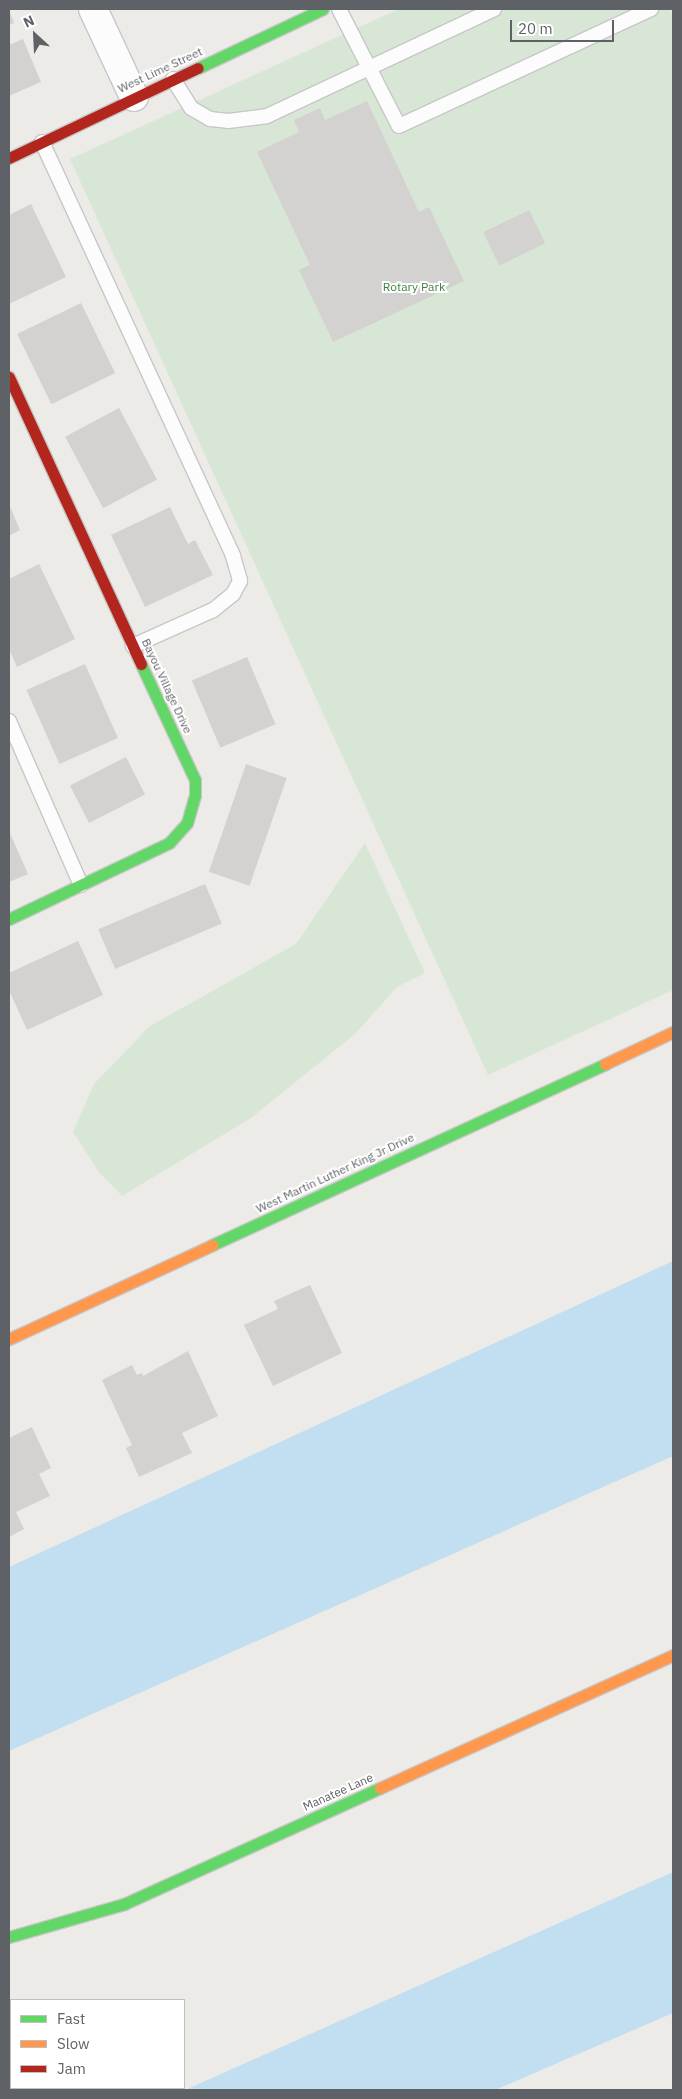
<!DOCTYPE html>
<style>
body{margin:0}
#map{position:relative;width:682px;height:2099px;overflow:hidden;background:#ecebe8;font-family:"IBM Plex Sans",sans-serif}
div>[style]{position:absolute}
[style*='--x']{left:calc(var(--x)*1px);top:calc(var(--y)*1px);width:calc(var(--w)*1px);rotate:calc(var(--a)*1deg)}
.green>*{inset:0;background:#d8e6d5}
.water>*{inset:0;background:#c2dff1}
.building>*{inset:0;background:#d3d2d1;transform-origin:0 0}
.roads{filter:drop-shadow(1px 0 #c7c7c7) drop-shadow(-1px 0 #c7c7c7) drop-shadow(0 1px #c7c7c7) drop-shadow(0 -1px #c7c7c7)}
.lane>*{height:14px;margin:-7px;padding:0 7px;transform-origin:7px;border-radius:7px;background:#fcfcfc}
.street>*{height:28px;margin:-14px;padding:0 14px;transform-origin:14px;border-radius:14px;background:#fcfcfc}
.fast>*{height:11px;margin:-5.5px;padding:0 5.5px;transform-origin:5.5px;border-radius:5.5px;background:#63d668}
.slow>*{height:11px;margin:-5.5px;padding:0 5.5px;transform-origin:5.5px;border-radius:5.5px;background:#ff974d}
.jam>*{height:11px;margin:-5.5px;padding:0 5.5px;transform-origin:5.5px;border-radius:5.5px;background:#b3261e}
span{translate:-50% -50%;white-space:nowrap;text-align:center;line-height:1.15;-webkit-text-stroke:4px #fff;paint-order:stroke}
.street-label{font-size:12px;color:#5e6165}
.park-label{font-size:12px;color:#408141}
.frame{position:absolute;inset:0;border:10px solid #5e6165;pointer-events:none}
.legend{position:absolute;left:10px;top:1999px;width:175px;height:90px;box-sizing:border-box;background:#fff;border:1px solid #bfc0c1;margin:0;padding:6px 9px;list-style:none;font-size:15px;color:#5e6165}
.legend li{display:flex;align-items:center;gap:10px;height:25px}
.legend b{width:25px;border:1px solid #bfc0c1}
.north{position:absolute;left:10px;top:10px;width:50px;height:50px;-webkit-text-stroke:4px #fff;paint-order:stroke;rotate:335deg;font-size:14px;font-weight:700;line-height:20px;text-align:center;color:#5e6165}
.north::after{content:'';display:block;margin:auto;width:18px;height:22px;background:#5e6165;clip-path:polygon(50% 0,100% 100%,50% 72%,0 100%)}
.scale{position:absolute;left:510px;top:20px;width:104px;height:22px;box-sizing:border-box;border:2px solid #5e6165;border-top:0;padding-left:6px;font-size:15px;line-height:18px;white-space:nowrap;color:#5e6165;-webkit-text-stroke:4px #fff;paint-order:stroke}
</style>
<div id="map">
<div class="green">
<div style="clip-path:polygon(399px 9px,670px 9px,673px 16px,673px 990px,488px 1075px,70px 159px)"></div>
<div style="clip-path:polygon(365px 843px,425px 973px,397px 987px,355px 1034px,251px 1118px,122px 1196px,99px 1172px,73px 1132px,94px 1084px,150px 1026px,296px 944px)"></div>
</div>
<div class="water">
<div style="clip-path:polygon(673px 1261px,673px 1456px,9px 1751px,9px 1567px)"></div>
<div style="clip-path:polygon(673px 1872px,673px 2013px,495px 2090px,185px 2090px)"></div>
</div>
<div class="building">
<div style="clip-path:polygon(9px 10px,14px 23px,9px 25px)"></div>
<div style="clip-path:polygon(23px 39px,41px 82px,9px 96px,9px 45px)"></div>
<div style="clip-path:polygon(367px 101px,419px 212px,429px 207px,464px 281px,333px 342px,299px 270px,310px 265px,257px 152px,299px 132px,294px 120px,320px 108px,325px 120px)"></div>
<div style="clip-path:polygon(31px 204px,66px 277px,9px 304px,9px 215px)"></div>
<div style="left:529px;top:210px;width:37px;height:51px;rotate:64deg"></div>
<div style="left:81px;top:303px;width:78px;height:71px;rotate:64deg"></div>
<div style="left:119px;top:408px;width:81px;height:61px;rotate:62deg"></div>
<div style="clip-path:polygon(9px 504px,20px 530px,9px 536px)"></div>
<div style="clip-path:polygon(170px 507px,188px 544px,195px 540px,213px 575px,145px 607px,111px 535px)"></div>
<div style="clip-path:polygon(39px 564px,75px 639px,17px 667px,9px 649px,9px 579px)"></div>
<div style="left:247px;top:657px;width:73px;height:60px;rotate:67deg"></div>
<div style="left:85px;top:664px;width:81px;height:64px;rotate:66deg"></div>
<div style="left:126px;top:757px;width:42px;height:63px;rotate:63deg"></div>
<div style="left:246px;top:764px;width:43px;height:114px;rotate:19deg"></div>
<div style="clip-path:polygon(9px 831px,28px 874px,9px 882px)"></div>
<div style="left:205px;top:884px;width:43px;height:116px;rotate:67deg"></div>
<div style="clip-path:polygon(78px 941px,103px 995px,27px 1030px,9px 990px,9px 973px)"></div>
<div style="clip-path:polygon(310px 1285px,342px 1353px,273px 1386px,244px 1325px,278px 1309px,274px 1301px)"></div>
<div style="clip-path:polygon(188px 1351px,218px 1416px,182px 1433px,192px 1453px,139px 1477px,126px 1448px,132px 1445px,102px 1380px,132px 1365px,137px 1375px,142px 1373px,143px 1376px)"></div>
<div style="clip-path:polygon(32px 1427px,51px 1468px,39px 1474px,50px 1496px,16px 1512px,24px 1529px,9px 1537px,9px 1438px)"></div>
</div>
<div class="roads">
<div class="lane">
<div style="--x:339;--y:9;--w:131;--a:62.9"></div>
<div style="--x:399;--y:126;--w:278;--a:-24.9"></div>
<div style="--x:173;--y:79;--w:34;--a:58"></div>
<div style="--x:191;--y:108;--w:22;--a:30"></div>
<div style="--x:210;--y:119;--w:18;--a:6"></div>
<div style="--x:228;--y:121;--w:39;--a:-7"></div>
<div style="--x:267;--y:116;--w:251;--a:-25.2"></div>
<div style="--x:42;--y:142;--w:456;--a:65.2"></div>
<div style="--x:233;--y:556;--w:26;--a:74"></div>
<div style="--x:240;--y:581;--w:15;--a:118"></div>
<div style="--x:233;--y:594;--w:26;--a:141"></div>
<div style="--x:213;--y:610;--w:88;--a:155.8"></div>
<div style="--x:9;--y:721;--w:179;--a:66.3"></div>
</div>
<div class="street">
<div style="--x:93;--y:9;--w:97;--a:65"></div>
</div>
<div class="fast">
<div style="--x:198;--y:68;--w:138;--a:-25.3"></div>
<div style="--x:9;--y:919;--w:177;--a:-25.4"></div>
<div style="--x:169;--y:843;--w:27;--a:-48"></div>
<div style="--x:187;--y:823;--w:29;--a:-74"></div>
<div style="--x:195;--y:795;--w:15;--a:-90"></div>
<div style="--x:195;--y:780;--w:128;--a:-115"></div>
<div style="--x:212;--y:1245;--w:433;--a:-24.7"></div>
<div style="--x:9;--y:1937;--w:120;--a:-16"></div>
<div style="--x:124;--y:1904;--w:281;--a:-24.4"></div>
</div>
<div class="slow">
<div style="--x:605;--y:1064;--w:75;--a:-25.2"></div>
<div style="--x:9;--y:1339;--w:224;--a:-24.8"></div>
<div style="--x:380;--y:1788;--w:322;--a:-24.4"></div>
</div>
<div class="jam">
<div style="--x:9;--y:158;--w:209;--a:-25.5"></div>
<div style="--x:9;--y:377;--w:316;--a:65.3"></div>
</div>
</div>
<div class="street-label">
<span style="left:160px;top:70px;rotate:-25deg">West Lime Street</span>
<span style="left:167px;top:686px;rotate:65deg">Bayou Village Drive</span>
<span style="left:335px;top:1173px;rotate:-25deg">West Martin Luther King Jr Drive</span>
<span style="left:338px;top:1792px;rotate:-24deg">Manatee Lane</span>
</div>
<div class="park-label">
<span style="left:414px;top:287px">Rotary Park</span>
</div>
<div class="frame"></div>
<ul class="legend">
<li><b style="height:6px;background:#63d668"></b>Fast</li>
<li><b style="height:6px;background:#ff974d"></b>Slow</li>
<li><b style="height:6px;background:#b3261e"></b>Jam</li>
</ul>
<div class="north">N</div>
<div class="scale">20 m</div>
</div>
